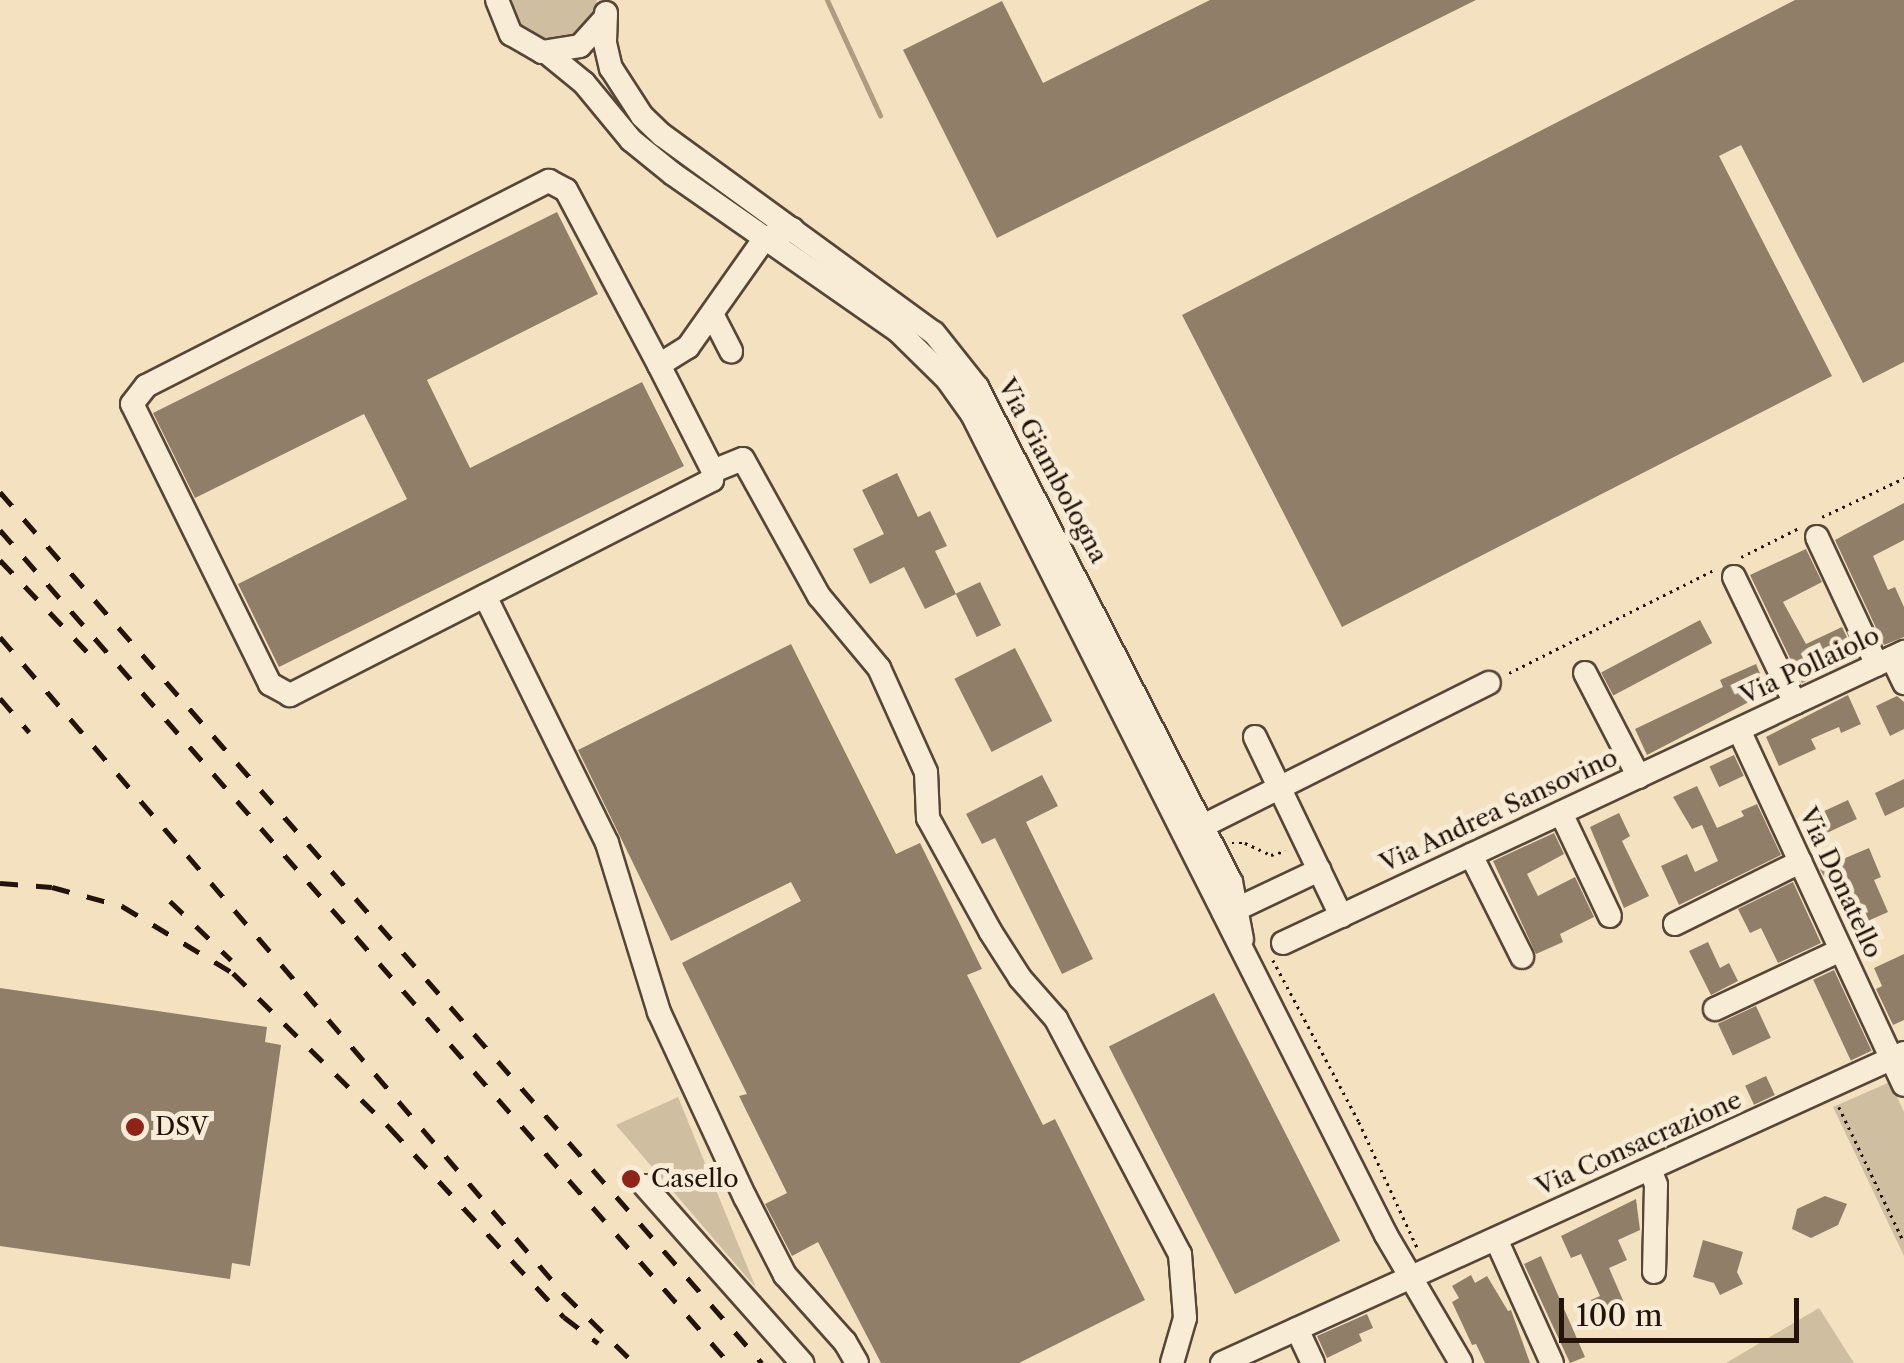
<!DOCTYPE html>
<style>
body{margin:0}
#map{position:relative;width:1904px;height:1363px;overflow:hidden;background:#f4e1c0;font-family:"Libre Caslon Text",serif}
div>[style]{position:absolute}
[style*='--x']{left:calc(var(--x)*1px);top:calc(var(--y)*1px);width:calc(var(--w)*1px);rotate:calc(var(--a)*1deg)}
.green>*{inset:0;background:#d0bea1}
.stream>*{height:5px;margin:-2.5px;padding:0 2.5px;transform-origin:2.5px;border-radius:2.5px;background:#ad9b82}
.building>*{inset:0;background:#907e69;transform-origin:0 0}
.path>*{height:2.5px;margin-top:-1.25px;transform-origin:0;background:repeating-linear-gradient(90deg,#23130b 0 2.5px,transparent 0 7.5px)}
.roads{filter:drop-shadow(2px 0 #574638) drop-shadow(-2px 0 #574638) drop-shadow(0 2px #574638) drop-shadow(0 -2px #574638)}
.minor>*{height:22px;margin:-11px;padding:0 11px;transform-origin:11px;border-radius:11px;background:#f8ecd6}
.rail>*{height:5px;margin-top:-2.5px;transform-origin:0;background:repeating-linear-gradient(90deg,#23130b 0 18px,transparent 0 36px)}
.dots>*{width:28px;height:28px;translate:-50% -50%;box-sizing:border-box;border:5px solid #f8ecd6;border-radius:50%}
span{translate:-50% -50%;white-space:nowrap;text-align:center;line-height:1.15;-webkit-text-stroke:10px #f8ecd6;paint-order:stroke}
.street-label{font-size:25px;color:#23130b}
.poi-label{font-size:25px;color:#23130b}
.left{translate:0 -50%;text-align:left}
.scale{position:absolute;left:1559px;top:1298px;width:240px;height:45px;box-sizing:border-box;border:5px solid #23130b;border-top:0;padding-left:12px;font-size:30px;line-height:35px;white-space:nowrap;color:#23130b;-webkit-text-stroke:8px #f8ecd6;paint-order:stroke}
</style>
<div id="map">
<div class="green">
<div style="clip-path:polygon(506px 0,597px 0,592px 17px,576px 36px,546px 43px,520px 31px)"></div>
<div style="clip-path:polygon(1890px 1082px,1904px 1112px,1904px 1256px,1833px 1107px)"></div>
<div style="clip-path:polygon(678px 1097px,756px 1288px,616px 1125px)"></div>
<div style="clip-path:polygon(1819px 1308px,1854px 1363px,1726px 1363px)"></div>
</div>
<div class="stream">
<div style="--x:827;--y:0;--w:127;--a:65.3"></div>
</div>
<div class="building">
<div style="clip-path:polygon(1210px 0,1476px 0,997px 238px,903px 50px,1002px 1px,1043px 83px)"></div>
<div style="clip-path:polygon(1795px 0,1904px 0,1904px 362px,1863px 383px,1741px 145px,1719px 156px,1832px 376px,1342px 627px,1182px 315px)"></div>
<div style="clip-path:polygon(557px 212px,598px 294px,427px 380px,470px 468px,642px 382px,684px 466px,279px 667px,238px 584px,407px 499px,364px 414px,195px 498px,153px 413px)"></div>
<div style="clip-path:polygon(897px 473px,918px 517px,930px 511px,947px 546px,935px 551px,956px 594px,925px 609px,904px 567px,870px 584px,853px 549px,884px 534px,862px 490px)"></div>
<div style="clip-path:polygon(1904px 503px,1904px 540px,1873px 556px,1888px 590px,1895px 587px,1904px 607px,1904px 637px,1884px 645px,1835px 540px)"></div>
<div style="clip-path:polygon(1806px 549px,1822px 582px,1783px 602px,1806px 644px,1842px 627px,1857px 658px,1802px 683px,1750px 575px)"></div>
<div style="left:980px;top:582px;width:48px;height:27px;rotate:64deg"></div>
<div style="left:1700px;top:620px;width:26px;height:112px;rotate:62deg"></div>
<div style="clip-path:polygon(791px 644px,896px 854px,920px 843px,982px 969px,967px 975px,1043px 1125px,1055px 1119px,1145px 1300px,1019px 1363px,881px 1363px,818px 1242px,792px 1256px,765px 1204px,787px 1193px,739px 1096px,747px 1094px,682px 963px,801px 901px,791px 882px,671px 941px,578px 750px)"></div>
<div style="left:1015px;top:648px;width:82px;height:68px;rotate:63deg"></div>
<div style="clip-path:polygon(1756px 664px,1768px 692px,1647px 755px,1635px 729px,1723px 687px,1720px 680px)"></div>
<div style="clip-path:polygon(1848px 695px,1861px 724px,1841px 733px,1839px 727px,1811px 739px,1816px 749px,1779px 766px,1766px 737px)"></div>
<div style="clip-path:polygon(1897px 696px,1904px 702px,1904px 729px,1890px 736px,1876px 706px)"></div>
<div style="left:1734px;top:755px;width:23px;height:27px;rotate:65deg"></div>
<div style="clip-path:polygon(1042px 775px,1058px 806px,1026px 822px,1093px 959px,1062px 974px,995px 838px,982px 844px,966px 814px)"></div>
<div style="clip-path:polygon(1904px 779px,1904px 807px,1885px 816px,1875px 793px)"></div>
<div style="clip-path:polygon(1697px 786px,1717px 828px,1744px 816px,1741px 811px,1757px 804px,1781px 855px,1679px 905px,1661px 866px,1687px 854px,1695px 872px,1718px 861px,1702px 825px,1692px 829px,1673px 797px)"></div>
<div style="left:1848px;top:800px;width:21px;height:38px;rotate:65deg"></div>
<div style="clip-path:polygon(1619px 813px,1630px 836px,1622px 841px,1649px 896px,1624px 908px,1590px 827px)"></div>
<div style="clip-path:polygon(1554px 833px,1564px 854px,1527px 874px,1538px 896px,1575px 877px,1594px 917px,1560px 934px,1563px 942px,1536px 954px,1493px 861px)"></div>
<div style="clip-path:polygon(1869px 848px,1881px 877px,1874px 880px,1888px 912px,1852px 928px,1820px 869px,1822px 863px,1841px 854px,1843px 859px)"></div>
<div style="clip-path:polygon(1793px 882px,1821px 943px,1778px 963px,1761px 928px,1750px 933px,1738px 909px)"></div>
<div style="clip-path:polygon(1708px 942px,1720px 968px,1729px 963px,1738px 981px,1711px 995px,1689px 951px)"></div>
<div style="clip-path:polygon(1904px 954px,1904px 1020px,1893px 1025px,1876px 989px,1882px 986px,1874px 968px)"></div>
<div style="left:1834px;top:970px;width:89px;height:23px;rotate:65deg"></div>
<div style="clip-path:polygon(0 988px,267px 1027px,265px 1042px,281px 1045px,250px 1266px,232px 1263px,230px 1279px,0 1246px)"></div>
<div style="left:1214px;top:993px;width:278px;height:118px;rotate:63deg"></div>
<div style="left:1756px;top:1006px;width:35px;height:42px;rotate:65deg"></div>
<div style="left:1766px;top:1076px;width:21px;height:23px;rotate:65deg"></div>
<div style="clip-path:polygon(1825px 1196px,1847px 1204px,1838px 1225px,1811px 1238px,1792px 1229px,1797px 1209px)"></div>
<div style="clip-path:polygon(1636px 1199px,1640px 1230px,1618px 1240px,1627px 1260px,1609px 1268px,1629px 1314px,1603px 1326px,1591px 1300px,1600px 1296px,1581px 1254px,1571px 1258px,1561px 1236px)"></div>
<div style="clip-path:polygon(1703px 1240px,1743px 1252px,1737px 1272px,1743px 1284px,1720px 1295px,1714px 1283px,1693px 1277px)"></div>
<div style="clip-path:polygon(1541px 1256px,1585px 1357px,1570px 1363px,1524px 1264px)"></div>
<div style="clip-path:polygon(1471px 1275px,1475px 1283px,1487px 1276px,1508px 1311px,1511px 1310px,1530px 1363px,1485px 1363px,1476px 1344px,1472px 1345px,1452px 1302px,1459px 1298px,1452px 1286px)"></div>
<div style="clip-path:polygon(1367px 1314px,1373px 1328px,1359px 1334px,1362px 1341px,1327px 1358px,1317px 1336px)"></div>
</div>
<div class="path">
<div style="--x:1822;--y:517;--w:91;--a:-25.4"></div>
<div style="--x:1741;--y:557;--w:67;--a:-26.6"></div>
<div style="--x:1509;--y:673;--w:232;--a:-26.7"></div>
<div style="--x:1232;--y:843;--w:13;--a:0"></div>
<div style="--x:1245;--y:843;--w:29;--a:25"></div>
<div style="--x:1271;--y:855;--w:15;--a:-16"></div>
<div style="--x:1273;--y:960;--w:183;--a:62"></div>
<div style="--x:1359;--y:1122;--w:138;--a:65.1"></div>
<div style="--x:1839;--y:1107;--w:150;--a:64.3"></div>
</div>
<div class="roads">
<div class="minor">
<div style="--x:497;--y:0;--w:37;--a:68"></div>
<div style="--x:511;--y:34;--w:36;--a:30"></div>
<div style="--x:542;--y:52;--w:38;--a:-9"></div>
<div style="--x:580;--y:46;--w:38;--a:-48"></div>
<div style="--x:606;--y:13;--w:30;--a:92"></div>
<div style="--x:605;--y:43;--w:26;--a:77"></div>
<div style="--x:611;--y:68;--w:57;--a:57.1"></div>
<div style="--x:642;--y:116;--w:28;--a:44"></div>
<div style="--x:662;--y:135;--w:336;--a:36.1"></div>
<div style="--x:934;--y:333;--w:69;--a:51.5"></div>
<div style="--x:977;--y:387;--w:556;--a:62.84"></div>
<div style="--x:1231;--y:882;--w:58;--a:79.1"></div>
<div style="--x:546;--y:52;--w:49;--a:39.2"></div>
<div style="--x:584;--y:83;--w:74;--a:50.5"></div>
<div style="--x:631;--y:140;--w:54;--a:39"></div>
<div style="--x:673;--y:174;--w:274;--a:34.9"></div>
<div style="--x:898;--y:331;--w:69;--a:44.4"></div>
<div style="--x:947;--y:379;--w:43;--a:54.5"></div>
<div style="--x:972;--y:414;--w:919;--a:63.24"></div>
<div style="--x:1386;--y:1235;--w:148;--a:59.6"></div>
<div style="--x:712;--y:314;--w:42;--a:62.8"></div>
<div style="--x:659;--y:365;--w:119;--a:63"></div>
<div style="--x:713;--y:471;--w:9;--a:96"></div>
<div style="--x:712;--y:480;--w:474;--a:153"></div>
<div style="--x:290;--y:695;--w:23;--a:-151"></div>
<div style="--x:270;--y:684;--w:312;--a:-116.2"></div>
<div style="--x:132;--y:404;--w:23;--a:-52"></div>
<div style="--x:146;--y:386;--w:452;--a:-27"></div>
<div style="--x:549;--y:181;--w:19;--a:28"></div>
<div style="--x:566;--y:190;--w:198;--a:62"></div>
<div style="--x:659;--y:365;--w:34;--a:-32"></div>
<div style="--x:688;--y:347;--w:133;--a:-54.8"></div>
<div style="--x:765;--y:238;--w:29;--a:-18"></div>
<div style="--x:713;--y:471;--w:32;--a:-22"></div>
<div style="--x:743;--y:459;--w:157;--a:61"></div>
<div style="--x:819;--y:596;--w:94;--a:50.2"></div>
<div style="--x:879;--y:668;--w:114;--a:65.7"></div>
<div style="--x:926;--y:772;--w:46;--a:87.5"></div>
<div style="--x:928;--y:818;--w:129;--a:61.2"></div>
<div style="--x:990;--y:931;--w:56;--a:57.4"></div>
<div style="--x:1020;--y:978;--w:55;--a:48.7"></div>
<div style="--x:1056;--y:1019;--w:266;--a:62.2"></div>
<div style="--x:1180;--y:1254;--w:64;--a:85.5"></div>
<div style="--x:1185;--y:1318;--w:47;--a:106.1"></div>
<div style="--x:1817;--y:537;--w:141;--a:64.9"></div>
<div style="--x:1734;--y:577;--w:140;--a:64.2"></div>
<div style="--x:485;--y:596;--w:275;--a:63.7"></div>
<div style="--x:607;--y:843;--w:177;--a:72.9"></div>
<div style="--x:659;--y:1012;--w:204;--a:65.1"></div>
<div style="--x:745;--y:1197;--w:88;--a:62.9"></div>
<div style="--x:785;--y:1275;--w:90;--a:48.2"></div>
<div style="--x:845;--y:1342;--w:24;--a:60"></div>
<div style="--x:1892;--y:658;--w:28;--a:64"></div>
<div style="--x:1585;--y:673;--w:117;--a:62.6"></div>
<div style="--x:1739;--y:730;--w:391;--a:65.1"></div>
<div style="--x:1255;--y:737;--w:199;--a:64.3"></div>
<div style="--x:1561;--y:813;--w:114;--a:64.6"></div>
<div style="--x:1191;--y:832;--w:333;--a:-26.6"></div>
<div style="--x:1471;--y:855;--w:114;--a:63.4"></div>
<div style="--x:1229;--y:902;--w:12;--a:31"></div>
<div style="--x:1239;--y:908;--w:89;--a:-25.4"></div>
<div style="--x:1675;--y:924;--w:140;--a:-26.4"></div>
<div style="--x:1283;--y:943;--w:686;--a:-25.11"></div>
<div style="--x:1715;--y:1009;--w:139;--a:-25.1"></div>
<div style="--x:1650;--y:1169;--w:17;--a:69"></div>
<div style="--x:1656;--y:1185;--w:87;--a:91.3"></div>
<div style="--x:645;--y:1186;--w:237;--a:48.4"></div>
<div style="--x:1496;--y:1239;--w:136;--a:65.7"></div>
<div style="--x:1297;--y:1329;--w:38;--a:65"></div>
<div style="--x:1222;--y:1363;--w:749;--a:-24.44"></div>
</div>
</div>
<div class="rail">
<div style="--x:0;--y:492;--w:1157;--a:48.82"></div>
<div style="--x:0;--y:530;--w:1107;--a:48.81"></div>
<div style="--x:0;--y:560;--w:139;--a:46.5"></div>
<div style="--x:0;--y:637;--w:866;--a:49.36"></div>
<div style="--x:564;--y:1294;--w:98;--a:44.6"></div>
<div style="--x:0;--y:698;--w:45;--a:49.5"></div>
<div style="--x:0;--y:883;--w:52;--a:4.4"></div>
<div style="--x:52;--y:887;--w:73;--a:15.2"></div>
<div style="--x:122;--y:906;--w:130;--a:31.1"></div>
<div style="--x:233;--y:973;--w:221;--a:44.6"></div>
<div style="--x:390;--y:1128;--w:257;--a:47.4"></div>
<div style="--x:564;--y:1317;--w:43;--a:37.4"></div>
<div style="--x:170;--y:901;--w:85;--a:44"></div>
</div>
<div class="dots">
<div style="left:135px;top:1127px;background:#8f2418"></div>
<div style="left:631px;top:1179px;background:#8f2418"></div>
</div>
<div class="street-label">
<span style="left:1052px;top:471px;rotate:62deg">Via Giambologna</span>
<span style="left:1810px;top:666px;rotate:-25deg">Via Pollaiolo</span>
<span style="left:1499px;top:811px;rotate:-25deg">Via Andrea Sansovino</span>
<span style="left:1840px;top:883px;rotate:65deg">Via Donatello</span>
<span style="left:1639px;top:1144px;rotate:-24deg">Via Consacrazione</span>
</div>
<div class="poi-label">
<span class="left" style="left:155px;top:1127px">DSV</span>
<span class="left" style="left:651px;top:1179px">Casello</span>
</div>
<div class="scale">100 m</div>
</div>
